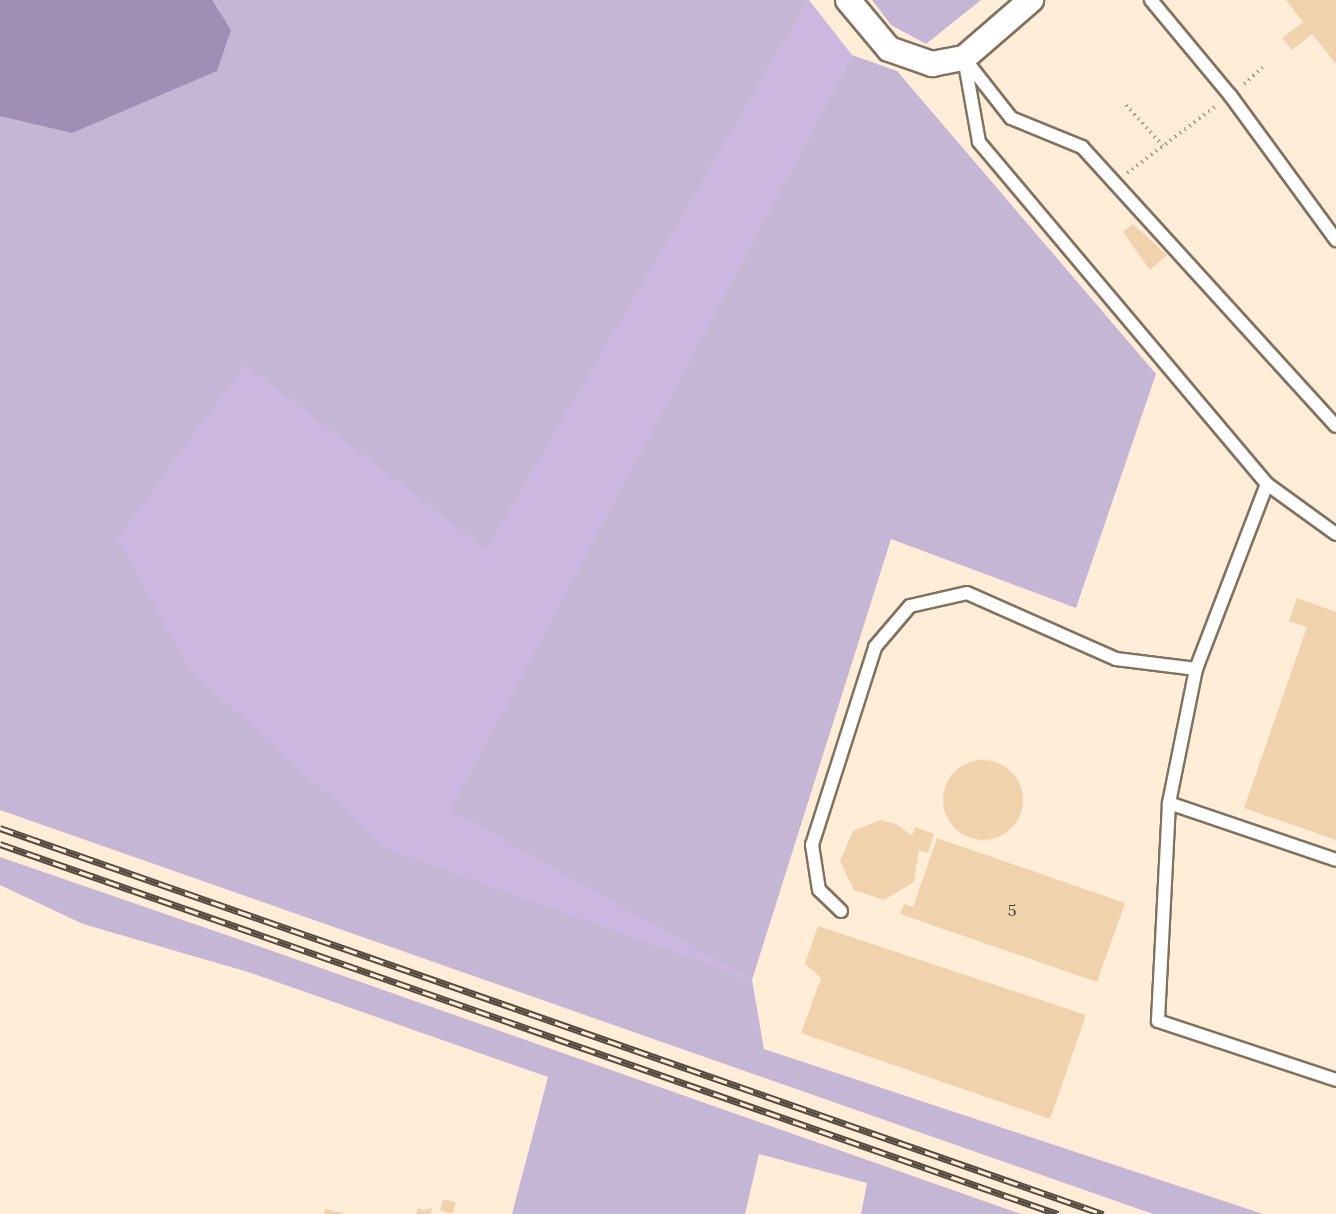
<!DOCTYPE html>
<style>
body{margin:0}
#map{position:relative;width:1336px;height:1214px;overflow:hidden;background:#ffedd8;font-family:Lora,serif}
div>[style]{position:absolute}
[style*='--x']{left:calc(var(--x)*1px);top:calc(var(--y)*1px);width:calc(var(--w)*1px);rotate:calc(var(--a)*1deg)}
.green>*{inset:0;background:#c5b6d6}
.forest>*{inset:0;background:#cbb7e0}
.water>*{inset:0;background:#a18eb5}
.building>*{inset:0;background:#f0d2ad;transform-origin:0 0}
.round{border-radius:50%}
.path>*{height:4px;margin-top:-2px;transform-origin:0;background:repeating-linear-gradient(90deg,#a99b8b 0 1.5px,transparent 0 6px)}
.roads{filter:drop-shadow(2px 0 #81725f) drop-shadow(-2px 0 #81725f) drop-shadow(0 2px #81725f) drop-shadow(0 -2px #81725f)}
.service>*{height:12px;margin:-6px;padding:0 6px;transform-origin:6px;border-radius:6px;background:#fff}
.minor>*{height:24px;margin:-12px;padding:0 12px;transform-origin:12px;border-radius:12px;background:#fff}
.rail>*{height:7px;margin-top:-3.5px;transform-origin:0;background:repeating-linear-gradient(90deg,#ffedd8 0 14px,#544b40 0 28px);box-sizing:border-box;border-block:2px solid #544b40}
span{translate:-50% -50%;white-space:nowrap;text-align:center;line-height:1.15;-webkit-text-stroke:4.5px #ffedd8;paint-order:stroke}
.number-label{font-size:16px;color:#493e2f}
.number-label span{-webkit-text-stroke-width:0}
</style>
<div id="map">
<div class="green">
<div style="clip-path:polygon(0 0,809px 0,619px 324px,373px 837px,747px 978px,450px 810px,852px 55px,897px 71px,1156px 374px,1076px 608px,891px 539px,752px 980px,764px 1049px,1263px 1214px,1153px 1214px,0 810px)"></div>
<div style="clip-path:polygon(872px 0,981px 0,926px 44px,891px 25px)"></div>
<div style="clip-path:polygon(0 857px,261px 947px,1021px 1214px,861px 1214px,867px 1183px,759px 1154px,745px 1214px,512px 1214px,548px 1077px,248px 972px,83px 924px,0 885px)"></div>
</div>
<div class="forest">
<div style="clip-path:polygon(809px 0,852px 55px,451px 810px,752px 980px,387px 849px,189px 669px,117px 538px,245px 365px,486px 549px)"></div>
</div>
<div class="water">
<div style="clip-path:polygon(0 0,212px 0,231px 30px,217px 71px,72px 133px,0 116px)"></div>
</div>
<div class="building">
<div style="clip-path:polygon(1286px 0,1336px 0,1336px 64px,1312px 34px,1292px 50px,1282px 38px,1303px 22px)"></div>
<div style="clip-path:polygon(1133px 224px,1167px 255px,1150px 270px,1123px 232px)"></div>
<div style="clip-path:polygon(1297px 598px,1336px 612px,1336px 840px,1244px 808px,1307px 627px,1289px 621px)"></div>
<div class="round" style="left:943px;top:760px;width:80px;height:80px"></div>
<div style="clip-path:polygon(880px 820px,896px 824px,912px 836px,915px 827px,934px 834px,928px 853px,919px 850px,914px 882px,884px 900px,854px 890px,840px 861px,853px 831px)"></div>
<div style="clip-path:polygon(937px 838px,1125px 903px,1097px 982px,900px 914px,904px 904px,913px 907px)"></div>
<div style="clip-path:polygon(818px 926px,1086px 1015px,1050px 1119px,801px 1033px,821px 978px,805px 964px)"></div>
<div style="left:443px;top:1199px;width:13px;height:12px;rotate:13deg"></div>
<div style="clip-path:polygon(418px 1208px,424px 1210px,432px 1208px,431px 1214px,416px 1214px)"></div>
<div style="clip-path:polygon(325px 1209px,343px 1213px,343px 1214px,324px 1214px)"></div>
</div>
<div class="path">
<div style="--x:1244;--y:84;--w:25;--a:-42"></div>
<div style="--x:1126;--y:105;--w:55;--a:47.9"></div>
<div style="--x:1127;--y:173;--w:113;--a:-37.1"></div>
</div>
<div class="roads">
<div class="service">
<div style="--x:1151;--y:0;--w:124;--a:50.3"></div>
<div style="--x:1230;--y:95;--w:180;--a:53.8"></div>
<div style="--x:1267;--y:484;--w:447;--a:-130.1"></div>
<div style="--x:979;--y:142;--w:85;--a:-100.1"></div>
<div style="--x:964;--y:58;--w:76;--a:51.9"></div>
<div style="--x:1011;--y:118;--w:77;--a:22.2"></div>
<div style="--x:1082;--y:147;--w:377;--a:47.7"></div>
<div style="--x:1336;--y:534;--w:85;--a:-144.1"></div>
<div style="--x:1267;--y:484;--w:198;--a:111"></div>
<div style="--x:1196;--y:669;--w:137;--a:101.4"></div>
<div style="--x:1169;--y:803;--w:176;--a:18.8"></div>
<div style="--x:1169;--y:803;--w:218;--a:92.9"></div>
<div style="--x:1158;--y:1021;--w:188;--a:18.3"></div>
<div style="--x:841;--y:911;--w:30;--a:-136"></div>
<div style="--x:819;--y:890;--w:46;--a:-98.8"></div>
<div style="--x:812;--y:845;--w:208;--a:-72.3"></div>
<div style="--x:875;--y:647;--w:54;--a:-49.5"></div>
<div style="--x:910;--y:606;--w:58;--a:-12.8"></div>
<div style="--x:967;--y:593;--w:163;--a:23.9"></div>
<div style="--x:1116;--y:659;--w:81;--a:7.1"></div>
</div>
<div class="minor">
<div style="--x:848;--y:0;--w:64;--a:50.1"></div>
<div style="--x:889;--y:49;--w:46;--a:19.2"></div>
<div style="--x:932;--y:64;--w:33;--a:-11"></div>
<div style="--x:964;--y:58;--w:89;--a:-40.9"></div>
</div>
</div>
<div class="rail">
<div style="--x:0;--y:828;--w:1169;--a:19.29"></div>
<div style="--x:0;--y:844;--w:1121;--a:19.28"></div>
</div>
<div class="number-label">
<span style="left:1012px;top:910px">5</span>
</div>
</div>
